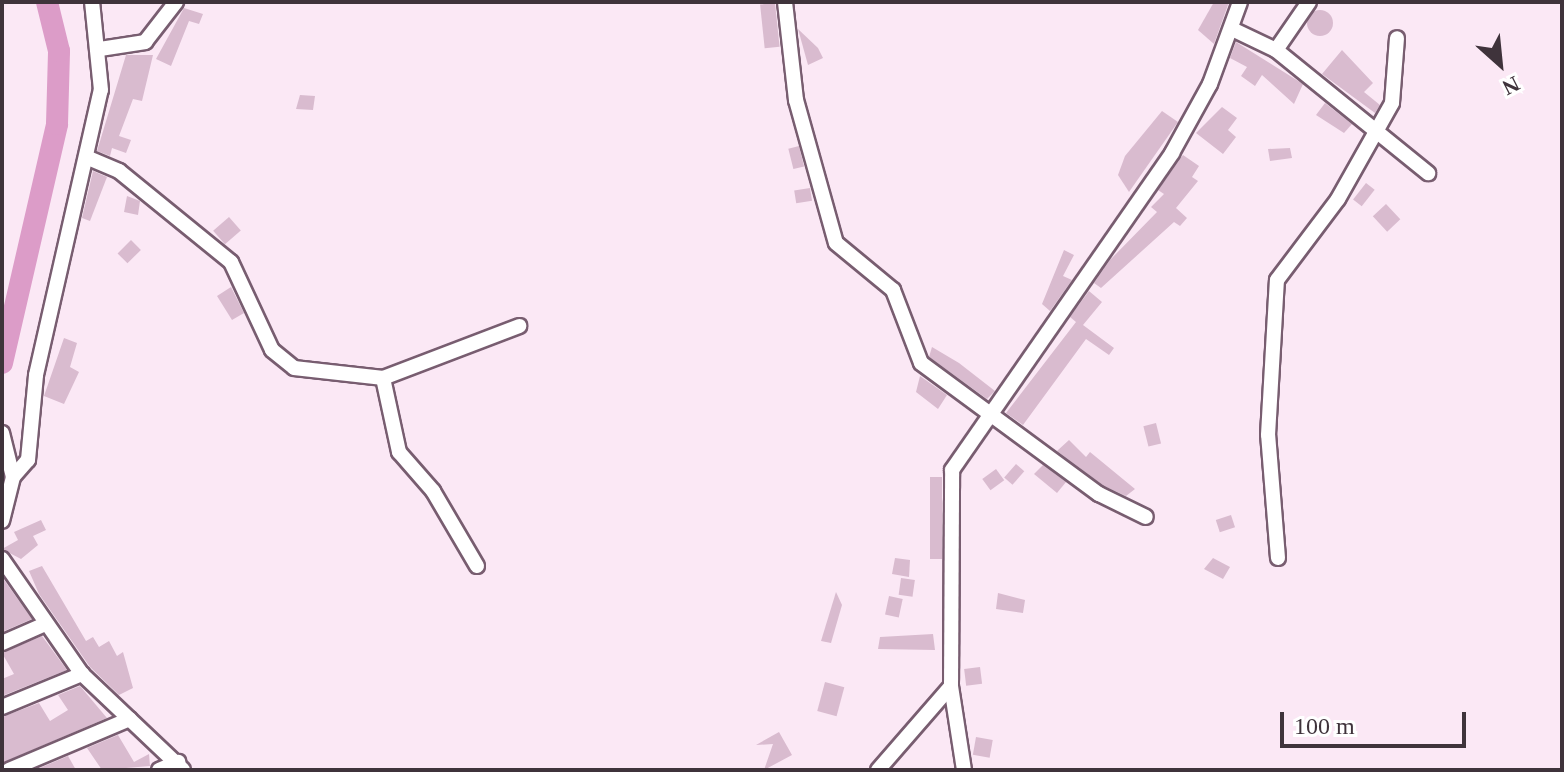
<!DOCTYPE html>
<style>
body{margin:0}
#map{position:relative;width:1564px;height:772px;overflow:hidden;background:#fbe8f5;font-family:"Times New Roman",serif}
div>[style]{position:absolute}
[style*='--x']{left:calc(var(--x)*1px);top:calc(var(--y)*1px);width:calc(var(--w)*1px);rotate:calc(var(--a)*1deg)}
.river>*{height:22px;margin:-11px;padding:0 11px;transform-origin:11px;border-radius:11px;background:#dc9cc8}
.building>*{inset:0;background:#d9bbcf;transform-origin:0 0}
.round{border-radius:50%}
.roads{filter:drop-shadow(2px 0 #785d70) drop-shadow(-2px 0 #785d70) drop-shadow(0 2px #785d70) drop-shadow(0 -2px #785d70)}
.minor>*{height:14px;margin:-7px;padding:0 7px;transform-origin:7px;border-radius:7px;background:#fff}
span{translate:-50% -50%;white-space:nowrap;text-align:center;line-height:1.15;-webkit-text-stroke:6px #fff;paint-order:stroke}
.frame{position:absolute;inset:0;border:4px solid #3f333b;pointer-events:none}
.north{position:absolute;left:1460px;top:24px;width:80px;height:80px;-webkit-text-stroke:6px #fff;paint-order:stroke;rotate:153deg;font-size:22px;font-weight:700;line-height:32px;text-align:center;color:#3f333b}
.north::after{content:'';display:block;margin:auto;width:28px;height:36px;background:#3f333b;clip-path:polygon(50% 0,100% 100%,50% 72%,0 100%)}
.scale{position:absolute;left:1280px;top:712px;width:186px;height:36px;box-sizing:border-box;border:4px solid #3f333b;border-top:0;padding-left:10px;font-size:24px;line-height:28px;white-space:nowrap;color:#3f333b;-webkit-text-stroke:6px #fff;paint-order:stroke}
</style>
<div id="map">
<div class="river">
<div style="--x:2;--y:363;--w:245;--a:-77"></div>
<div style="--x:57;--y:124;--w:73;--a:-88.4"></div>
<div style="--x:59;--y:51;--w:50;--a:-103.8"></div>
</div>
<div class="building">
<div style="clip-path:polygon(1214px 2px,1229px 2px,1214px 44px,1198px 30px)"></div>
<div style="left:775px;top:3px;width:44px;height:15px;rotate:84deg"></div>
<div style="clip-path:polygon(184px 8px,203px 14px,199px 24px,189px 21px,171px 66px,156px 59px)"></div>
<div class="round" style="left:1307px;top:10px;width:26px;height:26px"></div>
<div style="clip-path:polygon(798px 29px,818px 48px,823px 58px,808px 65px)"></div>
<div style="clip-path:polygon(1236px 42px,1303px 84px,1294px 104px,1262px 75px,1255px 86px,1241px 76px,1247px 67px,1230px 58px)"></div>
<div style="clip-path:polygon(1342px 50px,1373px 83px,1364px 92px,1380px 105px,1375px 113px,1322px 74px)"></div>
<div style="clip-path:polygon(126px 55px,153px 55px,142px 101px,133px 99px,119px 136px,131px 140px,126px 153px,112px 148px,110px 156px,97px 151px)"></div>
<div style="clip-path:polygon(300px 95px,315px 96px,313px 110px,296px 109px)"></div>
<div style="clip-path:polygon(1325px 103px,1352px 124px,1344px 133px,1316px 115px)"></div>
<div style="clip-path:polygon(1222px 107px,1237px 118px,1228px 130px,1236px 137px,1223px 154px,1196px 133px)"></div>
<div style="clip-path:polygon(1162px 111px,1178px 122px,1129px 192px,1118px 175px,1125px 156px)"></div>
<div style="left:799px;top:146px;width:21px;height:11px;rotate:76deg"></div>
<div style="clip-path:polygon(1290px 148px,1292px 158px,1270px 161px,1268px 149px)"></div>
<div style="clip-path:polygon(1183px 155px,1199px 166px,1192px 177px,1198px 181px,1176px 208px,1187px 218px,1180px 226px,1174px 222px,1101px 288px,1094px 283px,1110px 260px,1157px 212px,1151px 207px,1164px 194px,1158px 190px)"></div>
<div style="clip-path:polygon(93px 171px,107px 177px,90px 221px,82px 218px)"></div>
<div style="left:1366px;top:183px;width:11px;height:21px;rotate:38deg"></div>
<div style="left:810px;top:188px;width:13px;height:16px;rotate:81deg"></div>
<div style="clip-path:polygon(127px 196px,140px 201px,138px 215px,124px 212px)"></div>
<div style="left:1386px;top:204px;width:21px;height:18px;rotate:47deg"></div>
<div style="left:229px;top:217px;width:18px;height:21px;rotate:49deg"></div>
<div style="left:131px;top:240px;width:14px;height:19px;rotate:45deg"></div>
<div style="clip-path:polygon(1064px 250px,1074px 255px,1063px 276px,1072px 280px,1050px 311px,1042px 304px)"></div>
<div style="clip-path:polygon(231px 287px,244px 313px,232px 320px,217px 296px)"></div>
<div style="clip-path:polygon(1089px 291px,1102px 302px,1083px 325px,1114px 348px,1109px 355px,1086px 339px,1023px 425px,1006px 413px,1076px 322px,1070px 317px)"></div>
<div style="clip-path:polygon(64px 338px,77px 343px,70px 367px,79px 372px,64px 404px,44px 396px)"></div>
<div style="clip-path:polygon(932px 347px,959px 363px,995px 391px,987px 399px,929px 357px)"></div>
<div style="clip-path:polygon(920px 376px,947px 395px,938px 409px,916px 392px)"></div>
<div style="left:1156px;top:423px;width:21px;height:13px;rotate:76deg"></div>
<div style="clip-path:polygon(1069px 440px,1086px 457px,1090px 452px,1135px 489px,1126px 496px,1104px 486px,1057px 451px)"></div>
<div style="left:1016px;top:464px;width:11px;height:18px;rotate:41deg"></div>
<div style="clip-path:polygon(1043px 465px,1066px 482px,1057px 493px,1034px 474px)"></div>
<div style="left:996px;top:469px;width:14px;height:17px;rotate:54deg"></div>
<div style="left:930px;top:477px;width:12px;height:82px"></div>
<div style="left:1231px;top:515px;width:13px;height:16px;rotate:72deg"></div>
<div style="clip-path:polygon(41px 520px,46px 530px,33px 536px,38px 545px,21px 559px,2px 549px,18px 540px,14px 532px)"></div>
<div style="clip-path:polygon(895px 558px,910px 560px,909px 577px,892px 574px)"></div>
<div style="clip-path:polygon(1213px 558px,1230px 567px,1223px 579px,1204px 569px)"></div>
<div style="clip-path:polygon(42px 566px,86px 641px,93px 637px,99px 647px,109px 641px,117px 656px,123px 652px,133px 688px,119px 695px,90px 667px,39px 594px,29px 571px)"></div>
<div style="clip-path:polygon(2px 577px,32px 619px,2px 632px)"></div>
<div style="left:901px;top:578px;width:14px;height:17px;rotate:8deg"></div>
<div style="clip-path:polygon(836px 592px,842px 605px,831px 643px,821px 641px)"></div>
<div style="clip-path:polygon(998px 593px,1025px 600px,1023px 613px,996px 609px)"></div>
<div style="left:889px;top:596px;width:14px;height:19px;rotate:12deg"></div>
<div style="clip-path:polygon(933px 634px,935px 650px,878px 649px,880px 637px)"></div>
<div style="clip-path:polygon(42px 636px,67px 670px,2px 696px,2px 679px,14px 674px,2px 653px)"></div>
<div style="left:980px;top:667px;width:17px;height:16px;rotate:83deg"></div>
<div style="left:825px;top:682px;width:20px;height:30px;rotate:15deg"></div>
<div style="clip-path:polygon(80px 686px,107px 718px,2px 763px,2px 717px,39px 703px,50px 721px,68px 710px,58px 695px)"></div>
<div style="clip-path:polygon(779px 732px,792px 755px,764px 770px,773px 744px,756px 745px)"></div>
<div style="clip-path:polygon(118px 735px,134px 762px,149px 754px,150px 766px,102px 770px,87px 748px)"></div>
<div style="left:976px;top:737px;width:17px;height:18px;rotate:10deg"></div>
<div style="clip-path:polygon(68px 756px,76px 770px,35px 770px)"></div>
</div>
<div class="roads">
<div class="minor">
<div style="--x:785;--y:2;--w:99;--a:83.6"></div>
<div style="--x:796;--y:100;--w:148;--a:74.4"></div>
<div style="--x:836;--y:243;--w:74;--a:39.5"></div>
<div style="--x:893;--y:290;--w:78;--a:69"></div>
<div style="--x:921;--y:363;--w:221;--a:36.4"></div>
<div style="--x:1099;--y:494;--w:52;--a:26.1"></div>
<div style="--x:1232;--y:29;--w:49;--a:25.5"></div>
<div style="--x:1276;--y:50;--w:196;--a:39"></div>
<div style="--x:100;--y:49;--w:46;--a:-8.8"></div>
<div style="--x:145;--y:42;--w:51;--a:-52.2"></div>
<div style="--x:1276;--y:50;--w:58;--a:-55.5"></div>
<div style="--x:86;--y:157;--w:36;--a:23"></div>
<div style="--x:119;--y:171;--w:144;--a:39.1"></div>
<div style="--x:231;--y:262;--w:97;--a:65"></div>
<div style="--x:272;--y:350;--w:28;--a:39"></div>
<div style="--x:294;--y:368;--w:90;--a:6.4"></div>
<div style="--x:383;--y:378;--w:146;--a:-20.9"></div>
<div style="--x:383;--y:378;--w:76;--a:77.8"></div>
<div style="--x:399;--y:452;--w:52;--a:48.9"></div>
<div style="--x:433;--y:491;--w:87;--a:59.6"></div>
<div style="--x:2;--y:433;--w:45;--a:76"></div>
<div style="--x:13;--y:477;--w:45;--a:104"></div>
<div style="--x:13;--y:477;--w:23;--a:-49"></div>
<div style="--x:28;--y:460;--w:85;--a:-84.6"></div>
<div style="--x:36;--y:375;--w:292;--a:-77.2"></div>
<div style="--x:101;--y:90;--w:88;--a:-95.8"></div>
<div style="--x:1278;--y:558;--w:123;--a:-94.6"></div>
<div style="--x:1268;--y:435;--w:155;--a:-86.7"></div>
<div style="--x:1277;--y:280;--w:101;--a:-53"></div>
<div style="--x:1338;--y:199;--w:110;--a:-60.6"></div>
<div style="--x:1392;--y:103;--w:65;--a:-85.6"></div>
<div style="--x:2;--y:559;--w:140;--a:55.2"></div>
<div style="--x:82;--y:674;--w:139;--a:43.5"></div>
<div style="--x:2;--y:643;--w:47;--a:-23.8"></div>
<div style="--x:2;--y:707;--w:87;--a:-22.4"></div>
<div style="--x:9;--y:770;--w:131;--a:-22.9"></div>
<div style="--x:159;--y:770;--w:21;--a:-23"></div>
<div style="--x:878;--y:770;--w:111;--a:-49"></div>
<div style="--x:964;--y:770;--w:85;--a:-98.8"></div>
<div style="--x:951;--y:686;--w:216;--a:-89.7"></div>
<div style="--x:952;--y:470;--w:386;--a:-55.2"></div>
<div style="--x:1172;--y:153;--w:79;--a:-61.2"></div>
<div style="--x:1210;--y:84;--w:87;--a:-69.9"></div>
</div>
</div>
<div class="frame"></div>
<div class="north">N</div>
<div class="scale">100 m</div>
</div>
